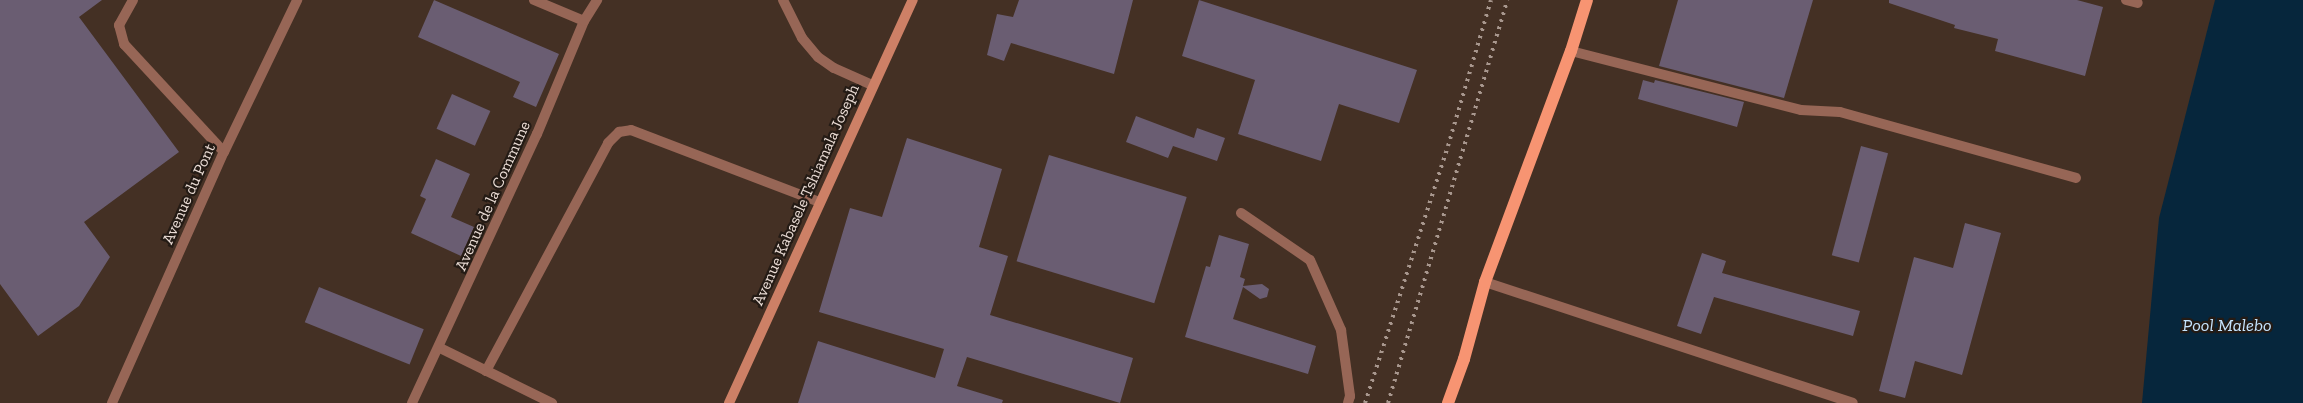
<!DOCTYPE html>
<style>
body{margin:0}
#map{position:relative;width:2303px;height:403px;overflow:hidden;background:#443024;font-family:"Zilla Slab",serif}
div>[style]{position:absolute}
[style*='--x']{left:calc(var(--x)*1px);top:calc(var(--y)*1px);width:calc(var(--w)*1px);rotate:calc(var(--a)*1deg)}
.water>*{inset:0;background:#06263c}
.building>*{inset:0;background:#6a5d72;transform-origin:0 0}
.lane>*{height:10px;margin:-5px;padding:0 5px;transform-origin:5px;border-radius:5px;background:#976656}
.street>*{height:10px;margin:-5px;padding:0 5px;transform-origin:5px;border-radius:5px;background:#976656}
.secondary>*{height:10px;margin:-5px;padding:0 5px;transform-origin:5px;border-radius:5px;background:#cd8066}
.primary>*{height:12px;margin:-6px;padding:0 6px;transform-origin:6px;border-radius:6px;background:#f79472}
.rail>*{height:4px;margin-top:-2px;transform-origin:0;background:repeating-linear-gradient(90deg,#a8978e 0 2.5px,transparent 0 7.5px)}
span{translate:-50% -50%;white-space:nowrap;text-align:center;line-height:1.15;-webkit-text-stroke:4.5px #241b15;paint-order:stroke}
.street-label{font-size:16px;color:#ebddd6}
.water-label{font-size:18px;color:#c5e4fe;font-style:italic}
</style>
<div id="map">
<div class="water">
<div style="clip-path:polygon(2215px 0,2303px 0,2303px 403px,2142px 403px,2159px 218px)"></div>
</div>
<div class="building">
<div style="clip-path:polygon(0 0,102px 0,79px 17px,179px 152px,84px 222px,110px 257px,79px 306px,38px 336px,0 284px)"></div>
<div style="clip-path:polygon(434px 0,559px 54px,536px 107px,513px 97px,520px 82px,418px 37px)"></div>
<div style="clip-path:polygon(1019px 0,1133px 0,1114px 74px,1011px 43px,1004px 61px,987px 55px,997px 14px,1013px 17px)"></div>
<div style="clip-path:polygon(1199px 0,1417px 70px,1399px 123px,1339px 104px,1321px 161px,1238px 134px,1255px 80px,1182px 56px)"></div>
<div style="clip-path:polygon(1678px 0,1813px 0,1784px 98px,1659px 66px)"></div>
<div style="clip-path:polygon(1889px 0,2077px 0,2103px 7px,2085px 76px,1995px 51px,1998px 39px,1954px 28px,1955px 25px,1889px 3px)"></div>
<div style="clip-path:polygon(1643px 80px,1654px 83px,1655px 80px,1744px 102px,1737px 127px,1638px 99px)"></div>
<div style="left:452px;top:94px;width:42px;height:38px;rotate:24deg"></div>
<div style="clip-path:polygon(1136px 116px,1194px 138px,1197px 128px,1225px 138px,1217px 161px,1173px 146px,1168px 158px,1126px 142px)"></div>
<div style="clip-path:polygon(907px 138px,1002px 169px,979px 247px,1008px 256px,990px 315px,1133px 358px,1120px 403px,967px 357px,957px 386px,1003px 400px,1002px 403px,798px 403px,818px 341px,935px 378px,944px 349px,819px 312px,850px 208px,882px 217px)"></div>
<div style="left:1861px;top:146px;width:28px;height:113px;rotate:15deg"></div>
<div style="left:1049px;top:155px;width:144px;height:111px;rotate:17deg"></div>
<div style="clip-path:polygon(436px 159px,470px 174px,451px 217px,474px 227px,461px 256px,411px 233px,426px 199px,420px 196px)"></div>
<div style="clip-path:polygon(1965px 223px,2001px 233px,1962px 375px,1915px 361px,1905px 398px,1879px 391px,1914px 257px,1953px 268px)"></div>
<div style="clip-path:polygon(1219px 235px,1249px 244px,1240px 277px,1245px 279px,1243px 286px,1262px 284px,1269px 289px,1267px 297px,1260px 299px,1243px 287px,1233px 319px,1316px 346px,1308px 374px,1185px 337px,1206px 266px,1210px 267px)"></div>
<div style="clip-path:polygon(1702px 253px,1726px 261px,1722px 273px,1860px 311px,1853px 336px,1714px 297px,1701px 334px,1677px 326px)"></div>
<div style="left:319px;top:287px;width:113px;height:38px;rotate:22deg"></div>
</div>
<div class="lane">
<div style="--x:133;--y:0;--w:29;--a:119"></div>
<div style="--x:119;--y:25;--w:20;--a:75"></div>
<div style="--x:124;--y:44;--w:147;--a:47.2"></div>
<div style="--x:2126;--y:0;--w:12;--a:14"></div>
<div style="--x:1571;--y:51;--w:237;--a:14.4"></div>
<div style="--x:1801;--y:110;--w:39;--a:3"></div>
<div style="--x:1840;--y:112;--w:245;--a:15.6"></div>
<div style="--x:1241;--y:213;--w:83;--a:34.3"></div>
<div style="--x:1310;--y:260;--w:77;--a:66.1"></div>
<div style="--x:1341;--y:330;--w:67;--a:82.2"></div>
<div style="--x:1350;--y:396;--w:7;--a:106"></div>
<div style="--x:1485;--y:282;--w:387;--a:18.2"></div>
<div style="--x:486;--y:371;--w:259;--a:-61.8"></div>
<div style="--x:608;--y:143;--w:16;--a:-45"></div>
<div style="--x:619;--y:132;--w:12;--a:-9"></div>
<div style="--x:631;--y:130;--w:202;--a:20.9"></div>
</div>
<div class="street">
<div style="--x:534;--y:0;--w:54;--a:22.8"></div>
<div style="--x:783;--y:0;--w:42;--a:63.4"></div>
<div style="--x:802;--y:38;--w:25;--a:50"></div>
<div style="--x:818;--y:57;--w:19;--a:35"></div>
<div style="--x:834;--y:68;--w:42;--a:24.1"></div>
<div style="--x:440;--y:348;--w:125;--a:26.2"></div>
<div style="--x:112;--y:403;--w:275;--a:-66"></div>
<div style="--x:224;--y:152;--w:169;--a:-64.3"></div>
<div style="--x:412;--y:403;--w:297;--a:-65.1"></div>
<div style="--x:537;--y:134;--w:122;--a:-67.4"></div>
<div style="--x:584;--y:21;--w:25;--a:-58"></div>
</div>
<div class="secondary">
<div style="--x:729;--y:403;--w:443;--a:-65.5"></div>
</div>
<div class="primary">
<div style="--x:1448;--y:403;--w:47;--a:-70"></div>
<div style="--x:1464;--y:359;--w:80;--a:-74.7"></div>
<div style="--x:1485;--y:282;--w:246;--a:-69.6"></div>
<div style="--x:1571;--y:51;--w:53;--a:-72.6"></div>
</div>
<div class="rail">
<div style="--x:1365;--y:403;--w:270;--a:-72.1"></div>
<div style="--x:1448;--y:146;--w:152;--a:-73.6"></div>
<div style="--x:1388;--y:403;--w:420;--a:-73.5"></div>
</div>
<div class="street-label">
<span style="left:189px;top:194px;rotate:-66deg">Avenue du Pont</span>
<span style="left:806px;top:195px;rotate:-66deg">Avenue Kabasele Tshiamala Joseph</span>
<span style="left:493px;top:196px;rotate:-66deg">Avenue de la Commune</span>
</div>
<div class="water-label">
<span style="left:2227px;top:325px">Pool Malebo</span>
</div>
</div>
